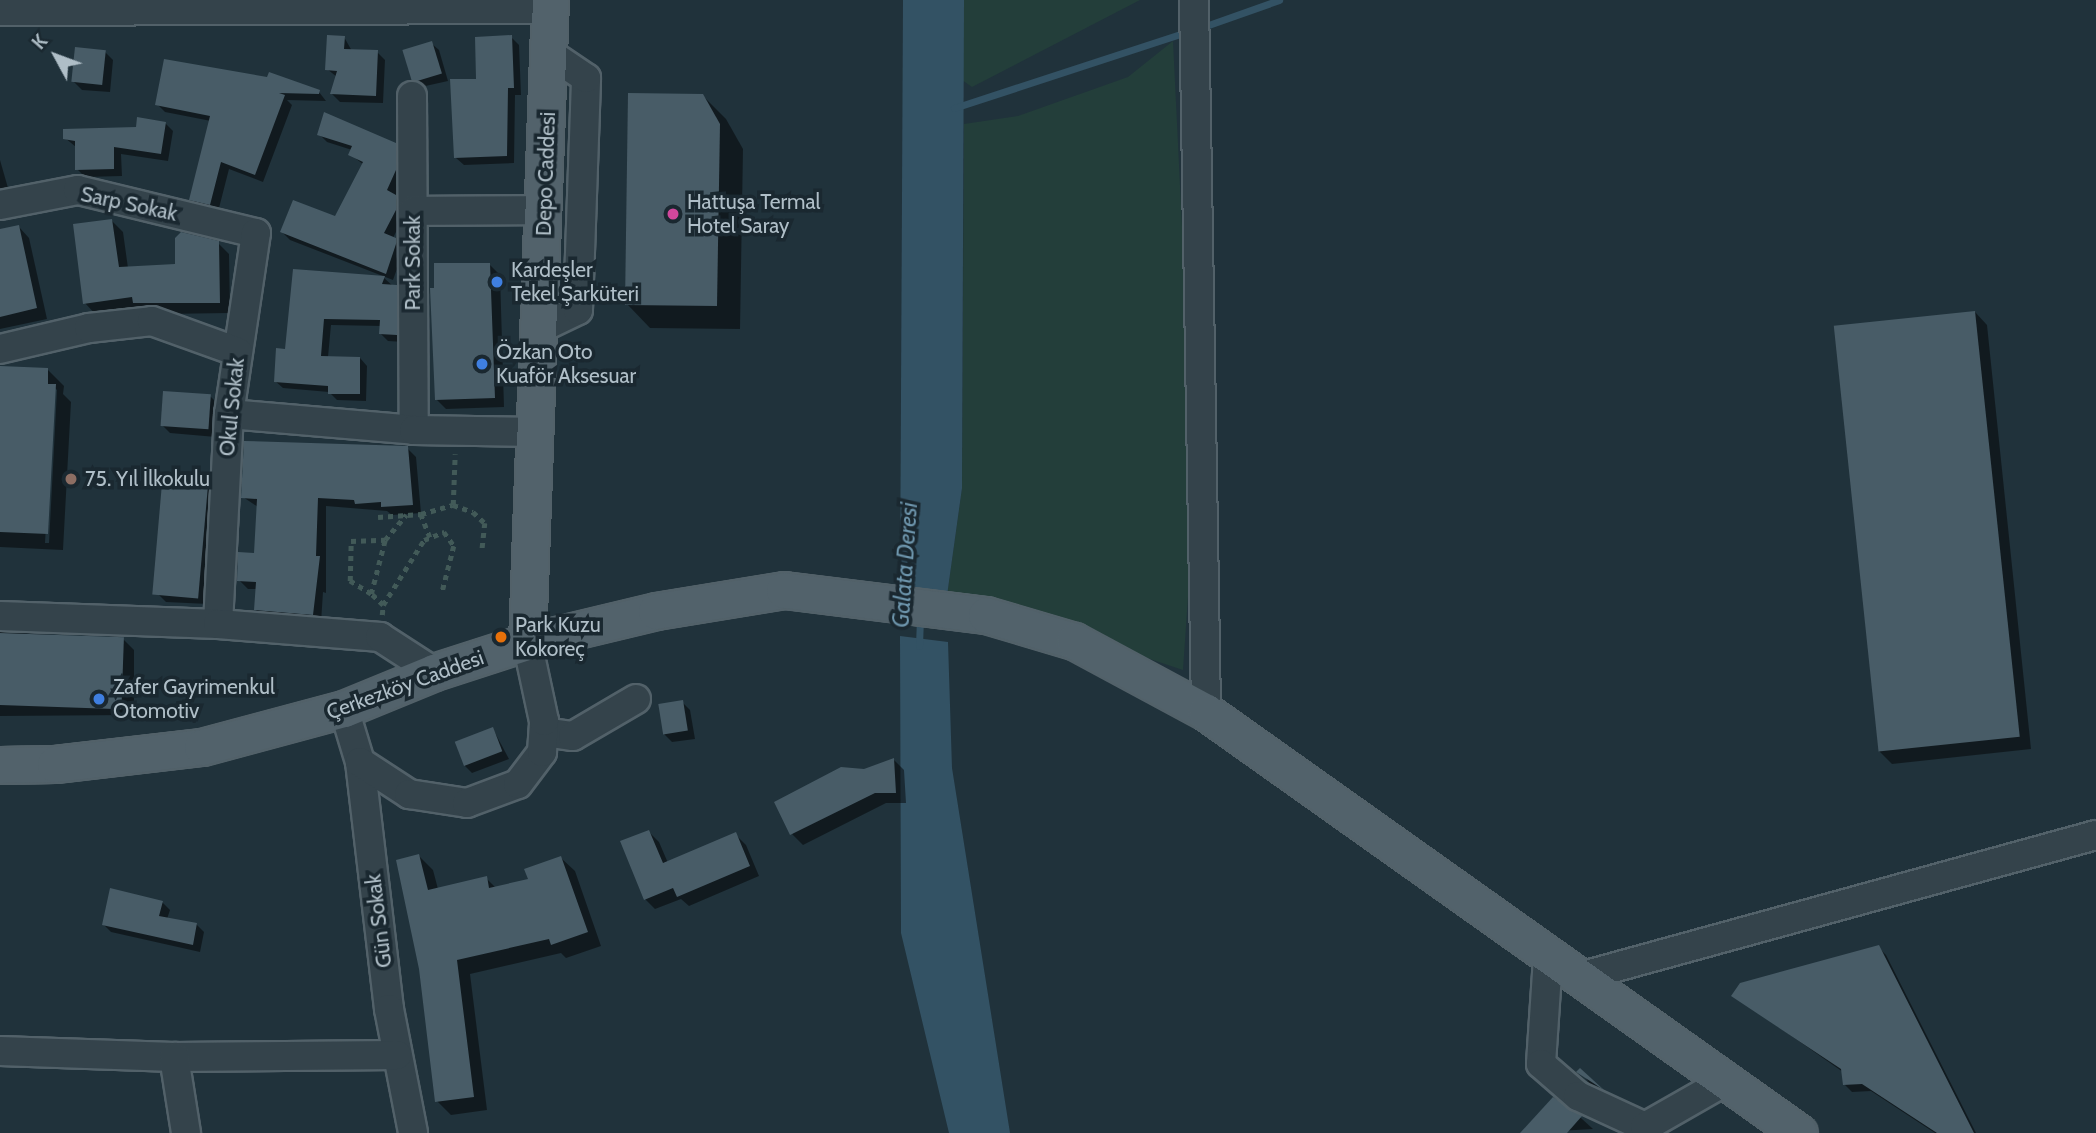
<!DOCTYPE html>
<meta charset="utf-8">
<style>
body{margin:0}
#map{position:relative;width:2096px;height:1133px;overflow:hidden;background:#20323b;font-family:Cabin,sans-serif}
div>[style]{position:absolute}
[style*='--x']{left:calc(var(--x)*1px);top:calc(var(--y)*1px);width:calc(var(--w)*1px);rotate:calc(var(--a)*1deg)}
.green>*{inset:0;background:#233e3a}
.water>*{inset:0;background:#335264}
.shadow>*{inset:0;background:#0007}
.stream>*{height:7px;margin:-3.5px;padding:0 3.5px;transform-origin:3.5px;border-radius:3.5px;background:#335264}
.building>*{inset:0;background:#485c67;transform-origin:0 0}
.path>*{height:4.5px;margin-top:-2.25px;transform-origin:0;background:repeating-linear-gradient(90deg,#425a58 0 5px,transparent 0 10px)}
.roads{filter:drop-shadow(2px 0 #526169) drop-shadow(-2px 0 #526169) drop-shadow(0 2px #526169) drop-shadow(0 -2px #526169)}
.minor>*{height:28px;margin:-14px;padding:0 14px;transform-origin:14px;border-radius:14px;background:#34434b}
.major>*{height:35px;margin:-17.5px;padding:0 17.5px;transform-origin:17.5px;border-radius:17.5px;background:#52626b}
.dots>*{width:19px;height:19px;translate:-50% -50%;box-sizing:border-box;border:4px solid #1a2830;border-radius:50%}
span{translate:-50% -50%;white-space:nowrap;text-align:center;line-height:1.15;-webkit-text-stroke:7px #1a2830;paint-order:stroke}
.street-label{font-size:21px;color:#afbec7}
.poi-label{font-size:21px;color:#afbec7}
.left{translate:0 -50%;text-align:left}
.water-label{font-size:23px;color:#6e96ad;font-style:italic}
.north{position:absolute;left:21px;top:21px;width:70px;height:70px;-webkit-text-stroke:5px #1a2830;paint-order:stroke;rotate:311deg;font-size:19px;font-weight:700;line-height:28px;text-align:center;color:#afbec7}
.north::after{content:'';display:block;margin:auto;width:24px;height:32px;background:#afbec7;clip-path:polygon(50% 0,100% 100%,50% 72%,0 100%)}
</style>
<div id="map">
<div class="green">
<div style="clip-path:polygon(964px 0,1140px 0,972px 87px,962px 80px)"></div>
<div style="clip-path:polygon(1173px 41px,1195px 494px,1183px 670px,1033px 620px,946px 603px,962px 488px,964px 124px,1018px 116px,1128px 77px)"></div>
</div>
<div class="water">
<div style="clip-path:polygon(903px 0,964px 0,962px 488px,946px 603px,900px 596px)"></div>
<div style="clip-path:polygon(900px 636px,948px 642px,952px 768px,1010px 1133px,949px 1133px,901px 933px)"></div>
</div>
<div class="shadow">
<div style="clip-path:polygon(344px 37px,352px 51px,377px 52px,385px 60px,383px 103px,340px 102px,332px 94px,337px 77px,327px 69px)"></div>
<div style="clip-path:polygon(511px 37px,519px 45px,521px 95px,515px 95px,514px 163px,464px 165px,456px 158px,478px 81px)"></div>
<div style="clip-path:polygon(431px 43px,439px 50px,448px 81px,421px 87px,413px 79px)"></div>
<div style="clip-path:polygon(105px 52px,113px 60px,110px 92px,82px 90px,74px 82px)"></div>
<div style="clip-path:polygon(165px 61px,319px 92px,326px 101px,287px 100px,292px 105px,263px 182px,229px 169px,218px 212px,199px 207px,191px 199px,211px 121px,165px 112px,157px 104px)"></div>
<div style="clip-path:polygon(702px 95px,726px 119px,743px 149px,740px 329px,650px 328px,627px 304px)"></div>
<div style="clip-path:polygon(165px 123px,173px 131px,168px 161px,121px 154px,122px 176px,85px 177px,77px 169px,76px 147px,65px 138px)"></div>
<div style="clip-path:polygon(319px 134px,395px 145px,403px 153px,403px 178px,395px 197px,403px 205px,403px 218px,393px 238px,403px 252px,393px 280px,290px 240px,282px 232px,335px 218px,364px 165px,350px 154px,352px 150px,327px 142px)"></div>
<div style="clip-path:polygon(0 160px,8px 188px,0 191px)"></div>
<div style="clip-path:polygon(112px 221px,123px 232px,128px 268px,177px 265px,218px 243px,229px 254px,230px 313px,96px 315px,85px 303px)"></div>
<div style="clip-path:polygon(19px 227px,29px 238px,47px 319px,0 329px,0 231px)"></div>
<div style="clip-path:polygon(490px 265px,500px 275px,504px 407px,446px 409px,436px 399px)"></div>
<div style="clip-path:polygon(294px 271px,384px 278px,403px 295px,404px 342px,388px 341px,381px 334px,382px 326px,331px 325px,328px 357px,360px 358px,367px 366px,366px 401px,337px 400px,329px 392px,283px 388px,275px 381px,286px 351px)"></div>
<div style="clip-path:polygon(1975px 312px,1987px 325px,2031px 749px,1892px 764px,1879px 751px)"></div>
<div style="clip-path:polygon(evenodd,0 367px,48px 370px,64px 386px,63px 394px,71px 402px,63px 550px,0 547px,0 367px,54px 387px,57px 390px,49px 543px,45px 543px,54px 387px)"></div>
<div style="clip-path:polygon(210px 396px,218px 404px,216px 437px,170px 433px,162px 425px)"></div>
<div style="clip-path:polygon(407px 448px,416px 457px,421px 513px,392px 515px,387px 511px,326px 506px,326px 593px,323px 592px,321px 623px,265px 618px,256px 610px,257px 589px,248px 589px,239px 580px,256px 555px,258px 507px,243px 497px)"></div>
<div style="clip-path:polygon(208px 478px,216px 486px,208px 604px,166px 602px,158px 594px)"></div>
<div style="clip-path:polygon(0 632px,123px 639px,134px 650px,134px 715px,0 716px)"></div>
<div style="clip-path:polygon(682px 702px,690px 710px,695px 739px,672px 742px,664px 734px)"></div>
<div style="clip-path:polygon(493px 729px,509px 759px,472px 773px,464px 765px)"></div>
<div style="clip-path:polygon(894px 760px,904px 770px,906px 803px,886px 803px,803px 845px,792px 834px,864px 771px)"></div>
<div style="clip-path:polygon(649px 832px,659px 842px,668px 863px,735px 834px,746px 845px,759px 876px,689px 906px,681px 899px,655px 909px,645px 899px)"></div>
<div style="clip-path:polygon(419px 856px,433px 870px,438px 889px,486px 878px,496px 888px,530px 880px,561px 858px,575px 871px,601px 946px,566px 958px,561px 953px,470px 974px,487px 1110px,451px 1115px,437px 1101px)"></div>
<div style="clip-path:polygon(162px 902px,170px 910px,167px 919px,196px 924px,204px 932px,200px 952px,111px 932px,103px 924px)"></div>
<div style="clip-path:polygon(1878px 947px,1886px 955px,1976px 1133px,1935px 1133px,1871px 1091px,1852px 1092px,1844px 1084px,1843px 1072px,1733px 995px)"></div>
<div style="clip-path:polygon(1580px 1070px,1609px 1097px,1590px 1084px)"></div>
<div style="clip-path:polygon(1554px 1099px,1581px 1118px,1593px 1129px,1523px 1133px)"></div>
</div>
<div class="stream">
<div style="--x:1200;--y:28;--w:84;--a:-19.5"></div>
<div style="--x:954;--y:108;--w:247;--a:-18.1"></div>
<div style="--x:919;--y:646;--w:31;--a:-88"></div>
</div>
<div class="building">
<div style="clip-path:polygon(327px 35px,345px 36px,344px 49px,378px 50px,376px 96px,330px 94px,337px 71px,325px 70px)"></div>
<div style="clip-path:polygon(512px 35px,514px 88px,508px 88px,507px 156px,454px 158px,450px 79px,476px 79px,475px 37px)"></div>
<div style="left:432px;top:41px;width:34px;height:31px;rotate:73deg"></div>
<div style="left:75px;top:47px;width:31px;height:35px;rotate:6deg"></div>
<div style="clip-path:polygon(164px 59px,267px 77px,269px 72px,320px 90px,319px 94px,279px 93px,285px 95px,255px 175px,221px 162px,210px 205px,189px 200px,210px 116px,155px 105px)"></div>
<div style="clip-path:polygon(628px 93px,703px 94px,720px 124px,717px 306px,625px 305px)"></div>
<div style="clip-path:polygon(324px 112px,396px 143px,396px 170px,387px 190px,396px 195px,396px 210px,384px 233px,396px 238px,396px 244px,386px 274px,280px 232px,293px 200px,335px 216px,363px 162px,348px 155px,352px 146px,317px 135px)"></div>
<div style="clip-path:polygon(137px 117px,166px 122px,161px 154px,114px 147px,114px 169px,75px 170px,75px 141px,63px 139px,63px 129px,136px 127px)"></div>
<div style="clip-path:polygon(112px 219px,119px 267px,175px 264px,175px 238px,181px 232px,219px 241px,220px 303px,133px 303px,132px 297px,83px 304px,73px 224px)"></div>
<div style="clip-path:polygon(19px 225px,37px 308px,0 317px,0 229px)"></div>
<div style="clip-path:polygon(434px 263px,490px 263px,495px 398px,435px 400px,430px 288px,434px 288px)"></div>
<div style="clip-path:polygon(293px 269px,385px 276px,382px 284px,397px 285px,397px 335px,379px 334px,380px 320px,324px 319px,321px 356px,360px 357px,360px 394px,328px 394px,328px 386px,274px 382px,276px 348px,285px 349px)"></div>
<div style="left:1975px;top:311px;width:428px;height:142px;rotate:84deg"></div>
<div style="clip-path:polygon(0 366px,48px 368px,48px 384px,56px 384px,48px 534px,0 532px)"></div>
<div style="left:163px;top:391px;width:48px;height:35px;rotate:4deg"></div>
<div style="clip-path:polygon(244px 441px,408px 446px,413px 505px,381px 507px,381px 502px,355px 504px,354px 500px,318px 498px,316px 556px,320px 556px,313px 615px,254px 610px,256px 582px,237px 581px,238px 552px,254px 553px,257px 499px,241px 498px)"></div>
<div style="left:163px;top:472px;width:46px;height:123px;rotate:5deg"></div>
<div style="left:0;top:633px;width:124px;height:72px;rotate:2deg"></div>
<div style="left:683px;top:700px;width:31px;height:25px;rotate:81deg"></div>
<div style="left:493px;top:727px;width:26px;height:41px;rotate:69deg"></div>
<div style="clip-path:polygon(894px 758px,896px 793px,875px 793px,790px 835px,774px 802px,841px 767px,864px 769px)"></div>
<div style="clip-path:polygon(649px 830px,663px 863px,736px 832px,750px 866px,677px 897px,673px 888px,644px 900px,620px 841px)"></div>
<div style="clip-path:polygon(419px 854px,428px 890px,487px 876px,489px 888px,528px 879px,524px 869px,561px 856px,588px 932px,551px 945px,549px 939px,457px 960px,474px 1097px,435px 1102px,419px 969px,396px 860px)"></div>
<div style="clip-path:polygon(110px 888px,163px 901px,159px 916px,197px 923px,193px 945px,102px 925px)"></div>
<div style="clip-path:polygon(1879px 945px,1974px 1133px,1937px 1133px,1862px 1084px,1843px 1085px,1841px 1069px,1731px 996px,1740px 983px)"></div>
<div style="clip-path:polygon(1580px 1068px,1604px 1090px,1576px 1072px)"></div>
<div style="clip-path:polygon(1553px 1097px,1582px 1116px,1567px 1133px,1520px 1133px)"></div>
</div>
<div class="path">
<div style="--x:453;--y:505;--w:51;--a:-87.8"></div>
<div style="--x:421;--y:514;--w:33;--a:-16"></div>
<div style="--x:453;--y:505;--w:21;--a:19"></div>
<div style="--x:473;--y:512;--w:16;--a:43"></div>
<div style="--x:485;--y:523;--w:29;--a:96"></div>
<div style="--x:378;--y:517;--w:43;--a:-4"></div>
<div style="--x:421;--y:514;--w:25;--a:69"></div>
<div style="--x:371;--y:594;--w:25;--a:-148"></div>
<div style="--x:350;--y:581;--w:40;--a:-88.6"></div>
<div style="--x:351;--y:541;--w:34;--a:-2"></div>
<div style="--x:383;--y:605;--w:16;--a:-137"></div>
<div style="--x:371;--y:594;--w:56;--a:-75.5"></div>
<div style="--x:385;--y:540;--w:33;--a:-50"></div>
<div style="--x:382;--y:615;--w:10;--a:-84"></div>
<div style="--x:383;--y:605;--w:77;--a:-57.8"></div>
<div style="--x:424;--y:540;--w:22;--a:-22"></div>
<div style="--x:444;--y:532;--w:17;--a:54"></div>
<div style="--x:454;--y:546;--w:49;--a:104.3"></div>
</div>
<div class="roads">
<div class="minor">
<div style="--x:1194;--y:0;--w:712;--a:89.03"></div>
<div style="--x:0;--y:11;--w:550;--a:-0.21"></div>
<div style="--x:412;--y:96;--w:334;--a:89.7"></div>
<div style="--x:0;--y:205;--w:79;--a:-10.9"></div>
<div style="--x:78;--y:190;--w:183;--a:13.6"></div>
<div style="--x:256;--y:233;--w:183;--a:98.5"></div>
<div style="--x:229;--y:414;--w:210;--a:93"></div>
<div style="--x:413;--y:211;--w:132;--a:-0.4"></div>
<div style="--x:541;--y:328;--w:41;--a:-25.9"></div>
<div style="--x:578;--y:310;--w:232;--a:-88"></div>
<div style="--x:586;--y:78;--w:45;--a:-146"></div>
<div style="--x:0;--y:349;--w:91;--a:-13.3"></div>
<div style="--x:89;--y:328;--w:63;--a:-6.3"></div>
<div style="--x:152;--y:321;--w:91;--a:19.8"></div>
<div style="--x:229;--y:414;--w:186;--a:4.9"></div>
<div style="--x:414;--y:430;--w:123;--a:0.9"></div>
<div style="--x:0;--y:616;--w:218;--a:2.1"></div>
<div style="--x:218;--y:624;--w:163;--a:4.6"></div>
<div style="--x:380;--y:637;--w:64;--a:32.9"></div>
<div style="--x:344;--y:709;--w:55;--a:73.2"></div>
<div style="--x:360;--y:762;--w:249;--a:83.3"></div>
<div style="--x:389;--y:1009;--w:126;--a:79"></div>
<div style="--x:544;--y:732;--w:29;--a:8"></div>
<div style="--x:573;--y:736;--w:73;--a:-30.4"></div>
<div style="--x:360;--y:762;--w:59;--a:33.1"></div>
<div style="--x:409;--y:794;--w:59;--a:8.8"></div>
<div style="--x:467;--y:803;--w:54;--a:-20.4"></div>
<div style="--x:518;--y:784;--w:40;--a:-53"></div>
<div style="--x:542;--y:752;--w:31;--a:-86"></div>
<div style="--x:544;--y:721;--w:81;--a:-102.1"></div>
<div style="--x:1548;--y:958;--w:106;--a:93.8"></div>
<div style="--x:1541;--y:1064;--w:49;--a:40.9"></div>
<div style="--x:1578;--y:1096;--w:74;--a:24.8"></div>
<div style="--x:1645;--y:1127;--w:91;--a:-29.7"></div>
<div style="--x:1576;--y:978;--w:539;--a:-15.38"></div>
<div style="--x:0;--y:1051;--w:174;--a:2"></div>
<div style="--x:174;--y:1057;--w:223;--a:-0.5"></div>
<div style="--x:174;--y:1057;--w:77;--a:81"></div>
</div>
<div class="major">
<div style="--x:527;--y:642;--w:642;--a:-87.95"></div>
<div style="--x:0;--y:765;--w:55;--a:-1"></div>
<div style="--x:55;--y:764;--w:148;--a:-6.6"></div>
<div style="--x:202;--y:747;--w:147;--a:-15"></div>
<div style="--x:344;--y:709;--w:97;--a:-22.3"></div>
<div style="--x:434;--y:672;--w:98;--a:-17.9"></div>
<div style="--x:527;--y:642;--w:133;--a:-13.5"></div>
<div style="--x:656;--y:611;--w:130;--a:-9.3"></div>
<div style="--x:784;--y:590;--w:204;--a:7.1"></div>
<div style="--x:986;--y:615;--w:92;--a:16.5"></div>
<div style="--x:1074;--y:641;--w:150;--a:28.3"></div>
<div style="--x:1206;--y:712;--w:727;--a:35.37"></div>
</div>
</div>
<div class="dots">
<div style="left:673px;top:214px;background:#d1479c"></div>
<div style="left:497px;top:282px;background:#3f7fe0"></div>
<div style="left:482px;top:364px;background:#3f7fe0"></div>
<div style="left:71px;top:479px;background:#8d6e63"></div>
<div style="left:501px;top:637px;background:#e8710a"></div>
<div style="left:99px;top:699px;background:#3f7fe0"></div>
</div>
<div class="street-label">
<span style="left:546px;top:174px;rotate:-88deg">Depo Caddesi</span>
<span style="left:129px;top:204px;rotate:12deg">Sarp Sokak</span>
<span style="left:413px;top:263px;rotate:-90deg">Park Sokak</span>
<span style="left:232px;top:407px;rotate:-84deg">Okul Sokak</span>
<span style="left:405px;top:685px;rotate:-20deg">Çerkezköy Caddesi</span>
<span style="left:379px;top:921px;rotate:-97deg">Gün Sokak</span>
</div>
<div class="poi-label">
<span class="left" style="left:687px;top:214px">Hattuşa Termal<br>Hotel Saray</span>
<span class="left" style="left:511px;top:282px">Kardeşler<br>Tekel Şarküteri</span>
<span class="left" style="left:496px;top:364px">Özkan Oto<br>Kuaför Aksesuar</span>
<span class="left" style="left:85px;top:479px">75. Yıl İlkokulu</span>
<span class="left" style="left:515px;top:637px">Park Kuzu<br>Kokoreç</span>
<span class="left" style="left:113px;top:699px">Zafer Gayrimenkul<br>Otomotiv</span>
</div>
<div class="water-label">
<span style="left:905px;top:565px;rotate:-86deg">Galata Deresi</span>
</div>
<div class="north">K</div>
</div>
